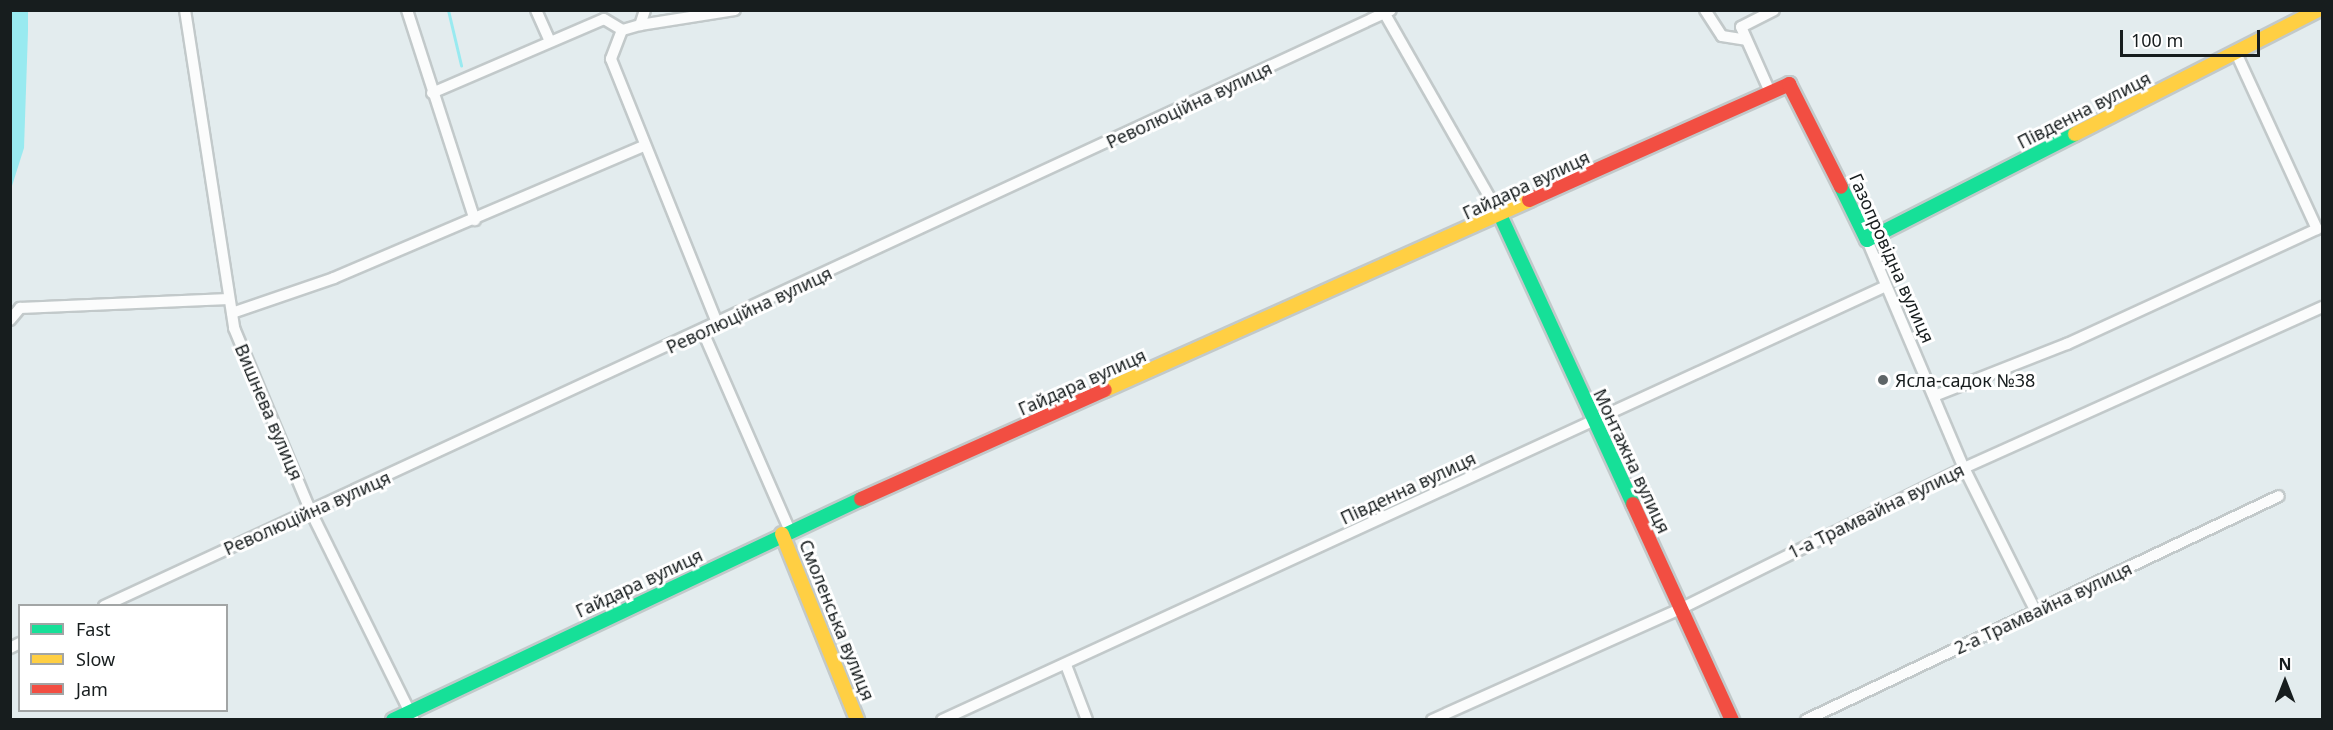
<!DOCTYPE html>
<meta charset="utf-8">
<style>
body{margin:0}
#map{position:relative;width:2333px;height:730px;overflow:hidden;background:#e3ecee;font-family:"Noto Sans",sans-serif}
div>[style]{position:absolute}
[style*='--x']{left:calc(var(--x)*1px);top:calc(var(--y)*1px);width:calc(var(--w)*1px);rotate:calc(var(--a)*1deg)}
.water>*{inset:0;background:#99eaf0}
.stream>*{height:3px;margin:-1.5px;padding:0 1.5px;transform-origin:1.5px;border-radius:1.5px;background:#99eaf0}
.roads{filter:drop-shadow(2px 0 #c2c9ca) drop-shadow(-2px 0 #c2c9ca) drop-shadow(0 2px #c2c9ca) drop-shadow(0 -2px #c2c9ca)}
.street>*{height:10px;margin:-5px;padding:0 5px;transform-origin:5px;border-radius:5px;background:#fbfcfc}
.fast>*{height:14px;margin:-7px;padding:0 7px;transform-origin:7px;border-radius:7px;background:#16e098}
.slow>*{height:14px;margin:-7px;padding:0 7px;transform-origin:7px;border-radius:7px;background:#ffcf43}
.jam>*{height:14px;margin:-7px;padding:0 7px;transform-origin:7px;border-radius:7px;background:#f24e42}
.dots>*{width:16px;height:16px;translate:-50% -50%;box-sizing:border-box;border:3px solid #fff;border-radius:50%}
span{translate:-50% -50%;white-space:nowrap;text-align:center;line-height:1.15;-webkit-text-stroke:6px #fff;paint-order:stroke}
.street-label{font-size:18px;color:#171d1e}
.poi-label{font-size:18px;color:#171d1e}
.left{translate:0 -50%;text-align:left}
.frame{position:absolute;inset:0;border:12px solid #171d1e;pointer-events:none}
.legend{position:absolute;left:18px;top:604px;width:210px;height:108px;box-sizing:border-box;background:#fff;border:2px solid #a2a5a5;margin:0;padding:8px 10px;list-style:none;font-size:18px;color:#171d1e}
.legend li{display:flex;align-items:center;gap:12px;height:30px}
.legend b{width:30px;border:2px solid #a2a5a5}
.north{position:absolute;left:2255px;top:652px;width:60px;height:60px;-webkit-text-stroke:4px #fff;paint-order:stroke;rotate:0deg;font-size:16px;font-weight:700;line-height:24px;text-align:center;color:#171d1e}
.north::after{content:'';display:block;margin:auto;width:21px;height:27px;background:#171d1e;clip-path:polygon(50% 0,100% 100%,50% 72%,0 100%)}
.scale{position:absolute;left:2120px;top:30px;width:140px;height:27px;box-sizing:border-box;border:3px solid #171d1e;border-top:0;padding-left:8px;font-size:18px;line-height:21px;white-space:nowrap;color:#171d1e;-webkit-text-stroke:4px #fff;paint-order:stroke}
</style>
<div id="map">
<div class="water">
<div style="clip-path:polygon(11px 10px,28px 11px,28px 31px,24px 148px,11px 189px)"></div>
</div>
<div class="stream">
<div style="--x:448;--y:10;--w:57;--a:76.7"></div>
</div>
<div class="roads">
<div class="street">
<div style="--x:185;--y:10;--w:322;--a:81.2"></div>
<div style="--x:234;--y:328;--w:199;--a:67.3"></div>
<div style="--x:311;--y:512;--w:232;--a:63.7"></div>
<div style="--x:407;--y:10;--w:221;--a:72.1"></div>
<div style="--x:536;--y:10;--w:32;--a:66"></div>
<div style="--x:645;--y:10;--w:16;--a:108"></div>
<div style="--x:640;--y:25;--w:19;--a:164"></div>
<div style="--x:622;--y:30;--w:31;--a:111"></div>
<div style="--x:611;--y:59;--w:287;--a:68.1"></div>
<div style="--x:1705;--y:10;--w:31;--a:57"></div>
<div style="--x:1722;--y:36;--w:24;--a:9"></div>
<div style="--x:1385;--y:14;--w:234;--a:60.3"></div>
<div style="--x:640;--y:25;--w:96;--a:-9"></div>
<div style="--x:1770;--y:92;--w:71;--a:-114"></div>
<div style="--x:1741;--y:27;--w:37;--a:-27"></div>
<div style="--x:432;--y:93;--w:187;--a:-23.3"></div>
<div style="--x:604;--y:19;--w:21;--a:31"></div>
<div style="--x:1867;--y:240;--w:248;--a:67"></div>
<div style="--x:1964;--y:468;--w:161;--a:63.4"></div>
<div style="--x:232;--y:313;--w:108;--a:-18.9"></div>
<div style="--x:334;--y:278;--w:337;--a:-23.1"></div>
<div style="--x:10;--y:320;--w:16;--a:-50"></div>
<div style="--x:20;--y:308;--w:209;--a:-2.5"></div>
<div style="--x:703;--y:332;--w:217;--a:66.4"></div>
<div style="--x:1934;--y:396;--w:143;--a:-21.4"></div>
<div style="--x:2067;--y:344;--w:275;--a:-24.7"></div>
<div style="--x:2317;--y:229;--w:194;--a:-114.7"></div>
<div style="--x:104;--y:606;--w:1418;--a:-24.85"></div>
<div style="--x:10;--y:648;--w:11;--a:-27"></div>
<div style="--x:1066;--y:665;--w:59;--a:69.1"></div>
<div style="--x:942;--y:720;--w:1039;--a:-24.69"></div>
<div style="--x:1432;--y:720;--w:272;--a:-24.1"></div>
<div style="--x:1680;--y:609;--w:317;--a:-26.4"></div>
<div style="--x:1964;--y:468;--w:393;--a:-24.2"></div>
<div style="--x:1806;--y:720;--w:523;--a:-25.34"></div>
</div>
<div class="fast">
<div style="--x:1841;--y:187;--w:59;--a:63.9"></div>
<div style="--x:1867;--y:240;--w:233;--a:-27"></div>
<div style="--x:1501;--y:217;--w:316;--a:65.3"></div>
<div style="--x:393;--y:720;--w:518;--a:-25.28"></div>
</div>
<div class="slow">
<div style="--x:2075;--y:134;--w:273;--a:-27"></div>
<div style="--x:1105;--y:390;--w:465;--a:-24.1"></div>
<div style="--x:782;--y:534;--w:201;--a:68"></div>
</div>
<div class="jam">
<div style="--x:1529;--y:200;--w:285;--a:-24"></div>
<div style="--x:1789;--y:84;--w:115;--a:63.2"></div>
<div style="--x:861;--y:499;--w:267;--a:-24.1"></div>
<div style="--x:1633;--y:504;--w:238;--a:65.4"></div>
</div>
</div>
<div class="dots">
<div style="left:1883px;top:380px;background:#5e6567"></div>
</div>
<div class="street-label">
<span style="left:1189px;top:105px;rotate:-25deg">Революційна вулиця</span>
<span style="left:2084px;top:110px;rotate:-27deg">Південна вулиця</span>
<span style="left:1526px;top:185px;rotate:-25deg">Гайдара вулиця</span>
<span style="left:1892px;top:258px;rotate:66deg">Газопровідна вулиця</span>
<span style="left:749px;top:310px;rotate:-25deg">Революційна вулиця</span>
<span style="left:1082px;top:382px;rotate:-24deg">Гайдара вулиця</span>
<span style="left:269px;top:412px;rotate:67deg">Вишнева вулиця</span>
<span style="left:1632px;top:461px;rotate:65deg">Монтажна вулиця</span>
<span style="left:1408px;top:488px;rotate:-25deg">Південна вулиця</span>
<span style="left:1876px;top:511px;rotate:-26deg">1-а Трамвайна вулиця</span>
<span style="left:307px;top:513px;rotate:-24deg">Революційна вулиця</span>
<span style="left:639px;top:583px;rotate:-25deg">Гайдара вулиця</span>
<span style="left:2043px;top:608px;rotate:-25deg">2-а Трамвайна вулиця</span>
<span style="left:837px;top:620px;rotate:68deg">Смоленська вулиця</span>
</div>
<div class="poi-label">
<span class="left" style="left:1895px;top:380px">Ясла-садок №38</span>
</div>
<div class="frame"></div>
<ul class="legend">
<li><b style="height:8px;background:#16e098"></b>Fast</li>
<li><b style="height:8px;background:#ffcf43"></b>Slow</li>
<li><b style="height:8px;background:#f24e42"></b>Jam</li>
</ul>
<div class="north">N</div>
<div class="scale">100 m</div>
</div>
